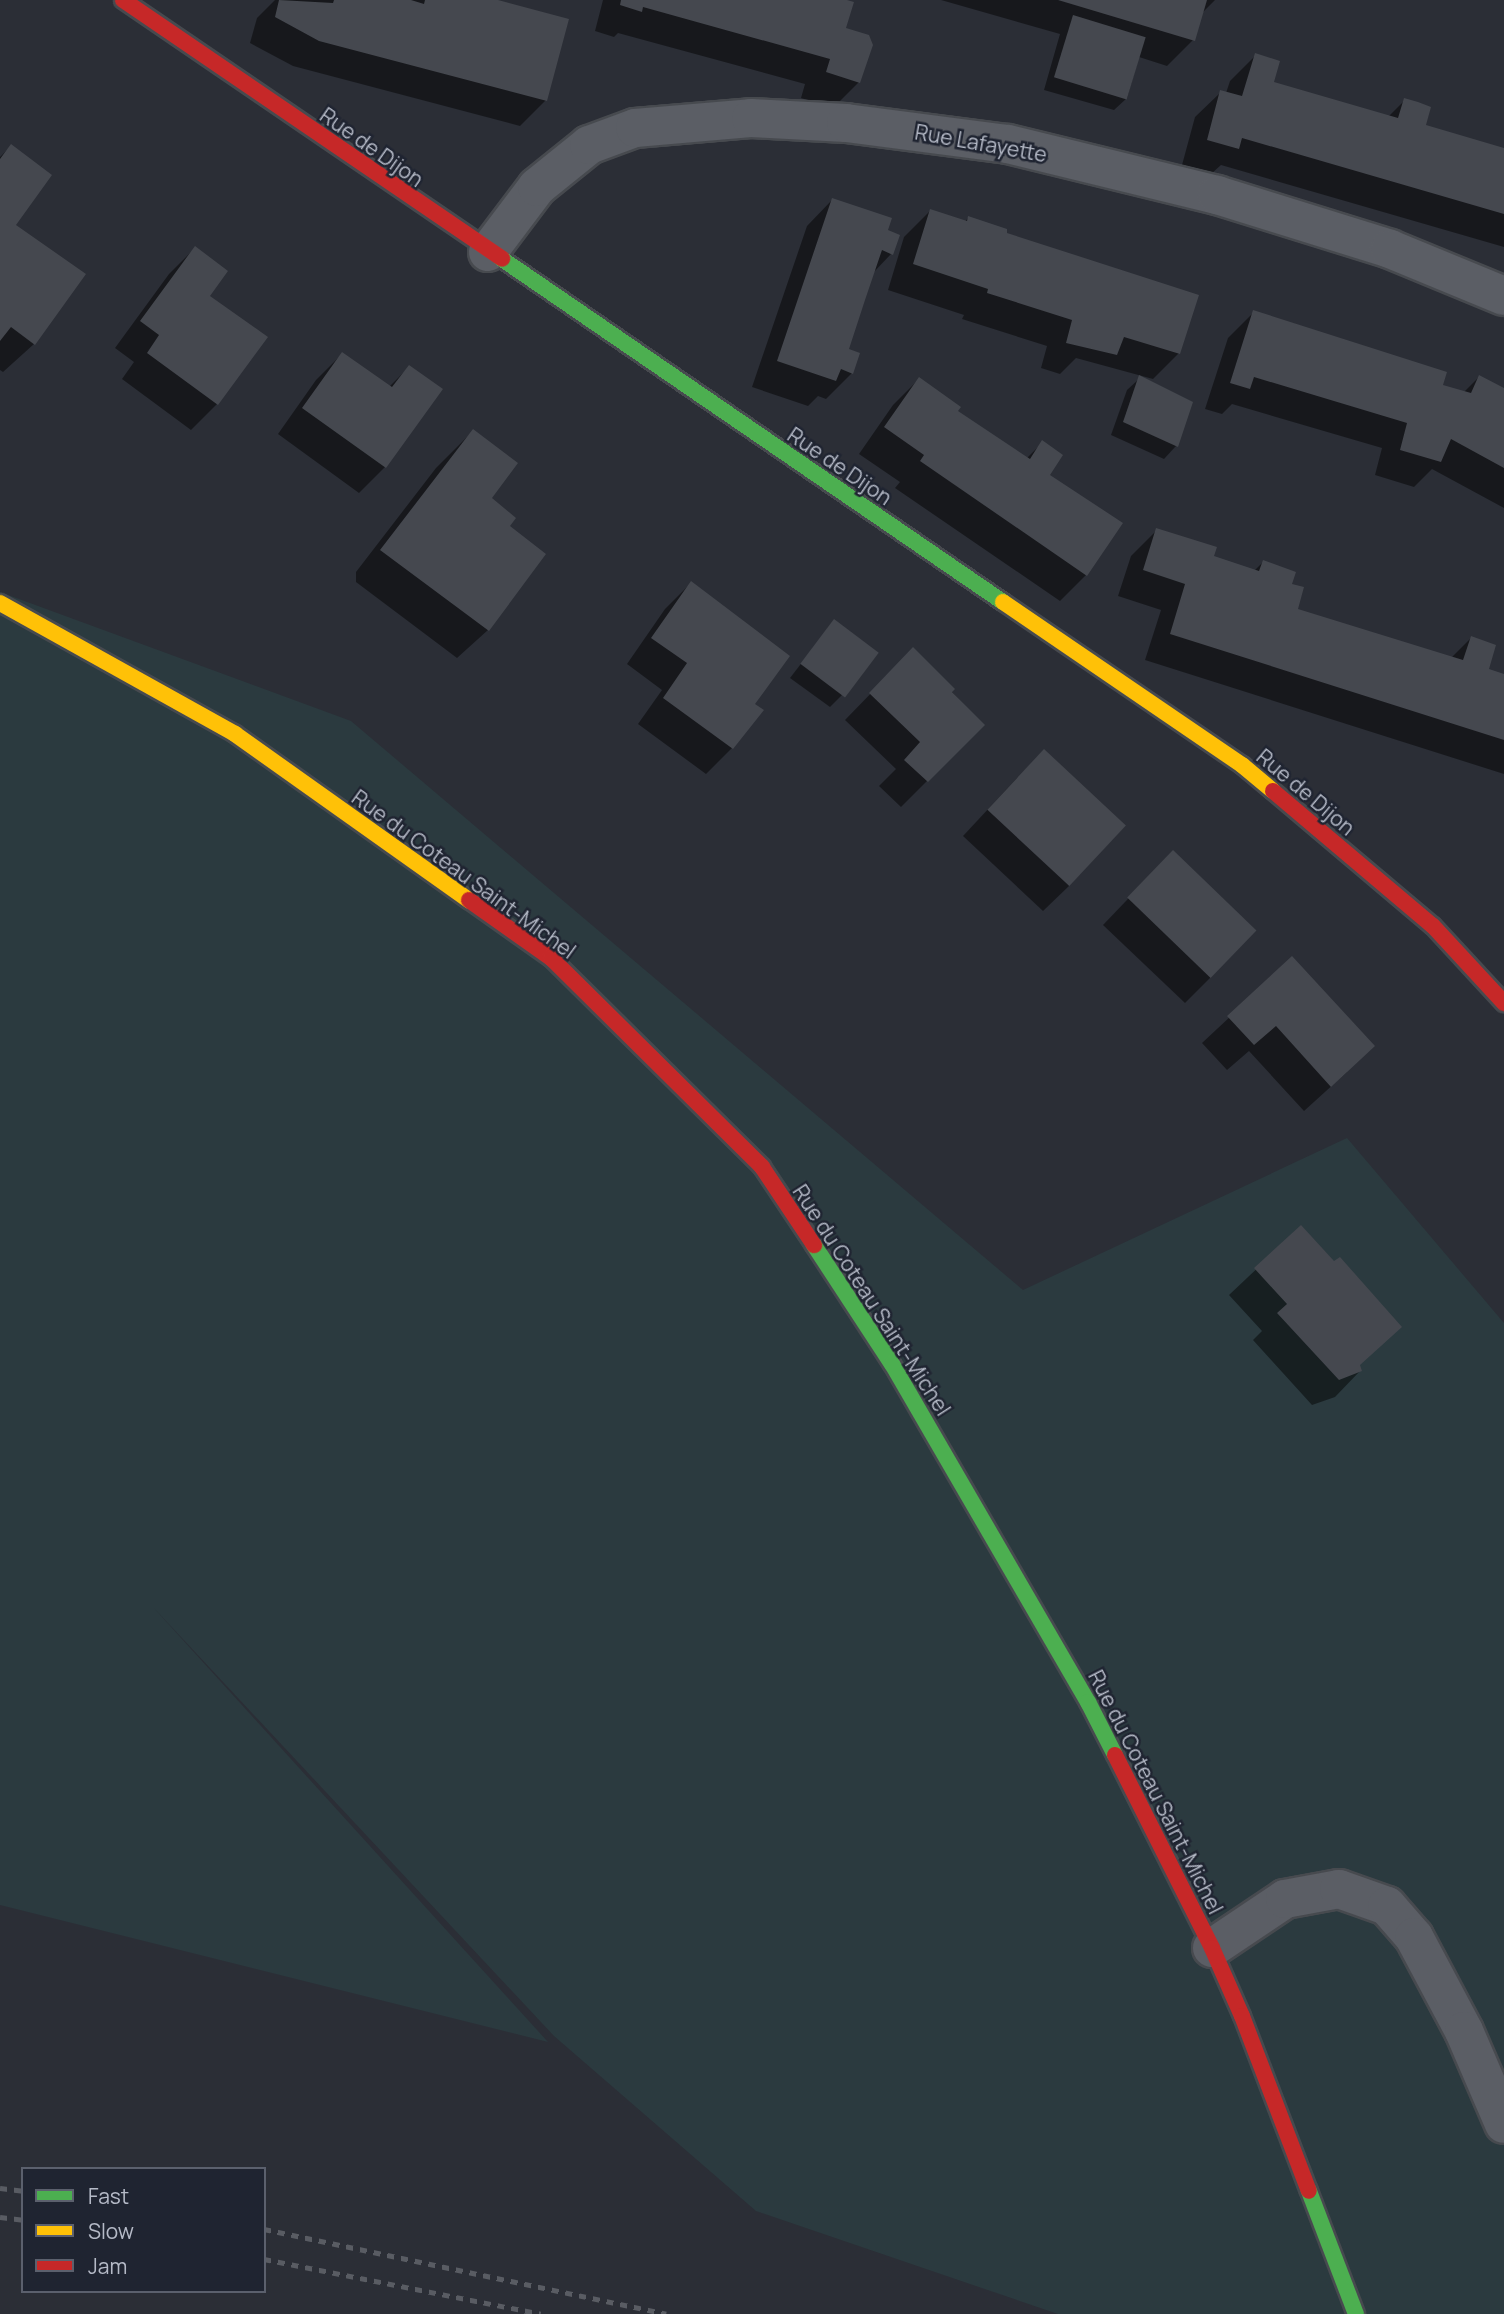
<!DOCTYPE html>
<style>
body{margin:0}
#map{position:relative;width:1504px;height:2314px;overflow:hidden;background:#2b2e36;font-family:Manrope,sans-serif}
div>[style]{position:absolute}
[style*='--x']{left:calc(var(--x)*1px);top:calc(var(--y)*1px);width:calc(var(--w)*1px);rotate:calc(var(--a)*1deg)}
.green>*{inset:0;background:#2b3a3f}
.shadow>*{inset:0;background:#0007}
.building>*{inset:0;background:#45484f;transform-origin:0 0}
.roads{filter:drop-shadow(2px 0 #474a4f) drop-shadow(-2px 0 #474a4f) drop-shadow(0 2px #474a4f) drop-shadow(0 -2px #474a4f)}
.street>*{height:38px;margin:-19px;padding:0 19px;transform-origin:19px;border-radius:19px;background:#5b5e65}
.fast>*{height:16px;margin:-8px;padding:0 8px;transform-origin:8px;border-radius:8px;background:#4caf50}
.slow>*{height:16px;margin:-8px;padding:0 8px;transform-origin:8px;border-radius:8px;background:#ffc107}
.jam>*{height:16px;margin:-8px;padding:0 8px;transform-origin:8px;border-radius:8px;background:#c62828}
.rail>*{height:5px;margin-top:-2.5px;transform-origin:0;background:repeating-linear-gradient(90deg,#595c63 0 7px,transparent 0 14px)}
span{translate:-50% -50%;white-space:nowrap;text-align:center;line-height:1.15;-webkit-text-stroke:5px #1f2431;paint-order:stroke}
.street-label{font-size:21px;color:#b5bac7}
.legend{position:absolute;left:21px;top:2167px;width:245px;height:126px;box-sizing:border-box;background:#1f2431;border:2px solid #5b606d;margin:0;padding:9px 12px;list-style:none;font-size:21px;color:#b5bac7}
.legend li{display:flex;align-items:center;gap:14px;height:35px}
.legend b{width:35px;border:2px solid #5b606d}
</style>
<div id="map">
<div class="green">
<div style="clip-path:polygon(0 592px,351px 721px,1023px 1290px,1347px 1138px,1504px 1323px,1504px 2314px,1058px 2314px,756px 2211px,554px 2036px,152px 1606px,548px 2042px,0 1905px)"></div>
</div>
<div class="shadow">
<div style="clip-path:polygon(275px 0,492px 0,546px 100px,520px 126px,293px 66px,250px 43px,257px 18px)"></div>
<div style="clip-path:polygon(603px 0,840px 0,844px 29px,859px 82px,833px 108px,801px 98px,805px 84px,618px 33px,614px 37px,595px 31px)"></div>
<div style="clip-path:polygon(941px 0,1215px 0,1201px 14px,1193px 40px,1167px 66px,1139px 57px,1127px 98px,1114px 110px,1044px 90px,1060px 34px)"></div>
<div style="clip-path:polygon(1256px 55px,1272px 83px,1388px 117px,1405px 100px,1424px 127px,1504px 150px,1504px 247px,1221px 165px,1211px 174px,1182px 165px,1195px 117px,1221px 92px,1226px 93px,1230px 81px)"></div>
<div style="clip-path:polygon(11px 146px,14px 226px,34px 344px,3px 372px,0 370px,0 157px)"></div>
<div style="clip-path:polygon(832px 200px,885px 231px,891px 254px,873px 273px,847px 350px,852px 373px,826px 399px,818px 396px,808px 406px,752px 387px,807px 226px)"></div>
<div style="clip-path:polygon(930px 211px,965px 222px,968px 218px,1005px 234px,1179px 353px,1153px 379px,1076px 358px,1060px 374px,1041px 368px,1047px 346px,962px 319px,964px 315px,888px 290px,904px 237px)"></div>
<div style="clip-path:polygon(195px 248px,208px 296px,217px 404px,191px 430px,122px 379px,134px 362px,115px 348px,169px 274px)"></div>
<div style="clip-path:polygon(1254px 312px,1441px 386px,1463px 393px,1479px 377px,1504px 390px,1504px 508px,1432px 469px,1414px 487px,1375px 475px,1382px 448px,1232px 404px,1222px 414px,1205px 409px,1228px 338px)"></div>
<div style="clip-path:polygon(342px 354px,389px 387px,409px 367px,440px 390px,385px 467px,359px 493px,278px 434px,316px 380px)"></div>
<div style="clip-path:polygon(1140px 378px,1176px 446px,1164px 459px,1111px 435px,1127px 390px)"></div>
<div style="clip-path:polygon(919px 379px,956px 412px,1026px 459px,1042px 443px,1047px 475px,1086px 575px,1060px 601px,895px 488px,900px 482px,859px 454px,893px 405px)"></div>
<div style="clip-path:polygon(473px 431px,489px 498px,507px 526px,488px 630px,457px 658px,356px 582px,356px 572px,436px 468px)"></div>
<div style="clip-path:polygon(1157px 530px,1212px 558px,1254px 571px,1263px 562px,1290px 585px,1296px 610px,1451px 658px,1471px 638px,1487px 671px,1504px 676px,1504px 774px,1145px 660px,1161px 610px,1118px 596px,1131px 556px)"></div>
<div style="clip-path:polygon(691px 583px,753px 705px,732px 748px,706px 774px,638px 724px,662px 690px,627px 664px,665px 609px)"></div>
<div style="clip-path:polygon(834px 621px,843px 694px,830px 707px,790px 678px)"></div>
<div style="clip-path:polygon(913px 650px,983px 725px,901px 807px,879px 786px,896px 769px,845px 720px)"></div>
<div style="clip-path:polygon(1018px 777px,1069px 886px,1043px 911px,963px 836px)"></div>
<div style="clip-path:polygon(1148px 878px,1211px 977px,1185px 1003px,1103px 925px)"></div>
<div style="clip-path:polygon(1292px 959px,1347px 1072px,1304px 1111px,1249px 1051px,1227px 1070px,1202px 1043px)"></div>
<div style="clip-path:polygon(1301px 1227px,1360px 1371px,1335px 1397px,1312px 1405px,1253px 1340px,1262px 1331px,1229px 1295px)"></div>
</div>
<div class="building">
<div style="clip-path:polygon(279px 0,333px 3px,334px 0,411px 0,424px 4px,425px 0,498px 0,569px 19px,547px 101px,319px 41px,275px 17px)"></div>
<div style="clip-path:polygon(621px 0,847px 0,854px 2px,846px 28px,869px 35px,873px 45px,860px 83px,826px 72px,830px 59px,643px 7px,642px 12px,620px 5px)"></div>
<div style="clip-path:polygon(1058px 0,1207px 0,1195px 41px)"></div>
<div style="left:1073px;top:15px;width:76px;height:65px;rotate:17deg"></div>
<div style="clip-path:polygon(1255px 53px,1280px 61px,1274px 82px,1398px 118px,1404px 98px,1418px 102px,1431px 107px,1426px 125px,1504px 148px,1504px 214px,1242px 138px,1239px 149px,1207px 140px,1220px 90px,1242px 96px)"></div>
<div style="clip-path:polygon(11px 144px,52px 175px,16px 225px,86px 274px,35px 345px,11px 327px,0 341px,0 159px)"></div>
<div style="clip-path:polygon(832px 198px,892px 218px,888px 230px,900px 235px,893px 255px,882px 250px,865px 300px,849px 349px,860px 353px,853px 374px,841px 369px,836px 381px,777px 361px)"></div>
<div style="clip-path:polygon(930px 209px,967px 221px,968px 216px,1007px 229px,1007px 233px,1199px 295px,1180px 354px,1124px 337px,1117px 355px,1066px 343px,1072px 320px,987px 293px,988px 289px,913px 264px)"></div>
<div style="clip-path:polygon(195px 246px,228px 271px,210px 296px,268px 337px,218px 405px,147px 353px,159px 335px,140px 321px)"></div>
<div style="clip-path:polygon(1253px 310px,1447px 372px,1443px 385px,1471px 393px,1479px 375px,1504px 388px,1504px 468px,1451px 439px,1441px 462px,1400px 450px,1407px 423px,1254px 377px,1250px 389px,1230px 383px)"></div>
<div style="clip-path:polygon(342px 352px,392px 387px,409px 365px,443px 389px,386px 468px,302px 408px)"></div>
<div style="clip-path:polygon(1139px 375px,1193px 402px,1178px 447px,1123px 422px)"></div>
<div style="clip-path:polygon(919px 377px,961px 407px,958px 411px,1030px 459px,1042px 440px,1063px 455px,1050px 475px,1123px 523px,1087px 576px,920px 461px,924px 455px,884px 427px)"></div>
<div style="clip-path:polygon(473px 429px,518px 463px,492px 498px,516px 518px,510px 526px,546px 554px,489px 631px,380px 550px)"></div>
<div style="clip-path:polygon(1156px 528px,1217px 547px,1214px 556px,1259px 571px,1263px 560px,1296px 572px,1292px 584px,1304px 587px,1298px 609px,1463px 660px,1471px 636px,1496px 645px,1489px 669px,1504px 674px,1504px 740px,1170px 634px,1185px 584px,1143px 570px)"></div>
<div style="clip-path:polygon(691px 581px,790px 656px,755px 704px,764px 710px,733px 749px,663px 698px,687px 663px,651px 638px)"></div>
<div style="left:834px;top:619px;width:56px;height:56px;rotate:37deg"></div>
<div style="clip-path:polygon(913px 647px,955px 689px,952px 692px,985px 725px,928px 782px,904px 760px,920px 742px,869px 693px)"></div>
<div style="left:1044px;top:749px;width:112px;height:83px;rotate:43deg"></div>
<div style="left:1173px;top:850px;width:116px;height:66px;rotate:44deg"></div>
<div style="clip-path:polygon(1292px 956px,1375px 1046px,1331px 1087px,1276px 1026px,1254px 1045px,1227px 1016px)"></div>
<div style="clip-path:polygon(1301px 1225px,1334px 1261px,1340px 1257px,1402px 1327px,1360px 1365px,1362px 1371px,1339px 1380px,1277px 1313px,1287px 1304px,1254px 1268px)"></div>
</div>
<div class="roads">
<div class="street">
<div style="--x:488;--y:252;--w:81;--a:-53"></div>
<div style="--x:537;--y:187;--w:67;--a:-38.9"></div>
<div style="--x:589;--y:145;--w:49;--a:-20.3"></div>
<div style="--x:635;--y:128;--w:116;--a:-4.9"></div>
<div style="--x:751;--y:118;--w:95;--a:3"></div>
<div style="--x:846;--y:123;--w:163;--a:7.4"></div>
<div style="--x:1008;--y:144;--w:215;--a:13.7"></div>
<div style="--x:1217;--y:195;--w:181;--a:17.3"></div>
<div style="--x:1390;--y:249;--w:123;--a:22.4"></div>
<div style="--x:1212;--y:1948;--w:88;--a:-33.9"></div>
<div style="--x:1285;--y:1899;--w:55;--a:-10.5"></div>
<div style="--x:1339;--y:1889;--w:51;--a:19.5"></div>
<div style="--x:1387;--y:1906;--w:41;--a:48.9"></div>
<div style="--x:1414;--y:1937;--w:106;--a:62"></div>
<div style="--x:1464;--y:2031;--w:101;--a:66.7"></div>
</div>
<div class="fast">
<div style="--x:502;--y:259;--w:607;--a:34.4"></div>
<div style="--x:814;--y:1245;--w:142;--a:56.8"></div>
<div style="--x:892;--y:1364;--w:391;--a:59.9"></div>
<div style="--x:1088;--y:1702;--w:59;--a:63"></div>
<div style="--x:1309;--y:2191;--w:132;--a:69.1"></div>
</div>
<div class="slow">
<div style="--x:1003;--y:602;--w:289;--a:34.3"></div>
<div style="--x:1242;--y:765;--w:40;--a:40"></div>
<div style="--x:0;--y:603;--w:269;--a:29.1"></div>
<div style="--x:235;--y:734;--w:287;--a:35.4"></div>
</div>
<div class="jam">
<div style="--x:123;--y:0;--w:459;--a:34.3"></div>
<div style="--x:1273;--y:791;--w:209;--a:40.2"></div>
<div style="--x:1433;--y:926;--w:105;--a:47.3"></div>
<div style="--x:469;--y:900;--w:100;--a:35.3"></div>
<div style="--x:551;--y:958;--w:297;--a:44.7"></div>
<div style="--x:762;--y:1167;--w:94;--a:56.3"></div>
<div style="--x:1115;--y:1755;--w:216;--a:63.3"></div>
<div style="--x:1212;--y:1948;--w:74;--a:66.2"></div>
<div style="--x:1242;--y:2016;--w:187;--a:69.1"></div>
</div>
</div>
<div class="rail">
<div style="--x:0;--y:2188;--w:23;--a:7"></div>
<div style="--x:0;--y:2217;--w:23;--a:7"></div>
<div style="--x:264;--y:2229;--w:411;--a:11.9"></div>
<div style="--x:264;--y:2259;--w:282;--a:11.2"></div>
</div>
<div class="street-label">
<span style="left:981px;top:143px;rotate:10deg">Rue Lafayette</span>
<span style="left:372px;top:147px;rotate:35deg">Rue de Dijon</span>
<span style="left:840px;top:466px;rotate:34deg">Rue de Dijon</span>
<span style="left:1306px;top:792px;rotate:40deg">Rue de Dijon</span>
<span style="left:464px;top:874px;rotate:36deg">Rue du Coteau Saint-Michel</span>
<span style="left:872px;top:1300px;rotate:57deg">Rue du Coteau Saint-Michel</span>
<span style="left:1156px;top:1792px;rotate:63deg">Rue du Coteau Saint-Michel</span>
</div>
<ul class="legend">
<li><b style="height:9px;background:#4caf50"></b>Fast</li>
<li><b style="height:9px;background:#ffc107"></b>Slow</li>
<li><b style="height:9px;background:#c62828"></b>Jam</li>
</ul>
</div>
